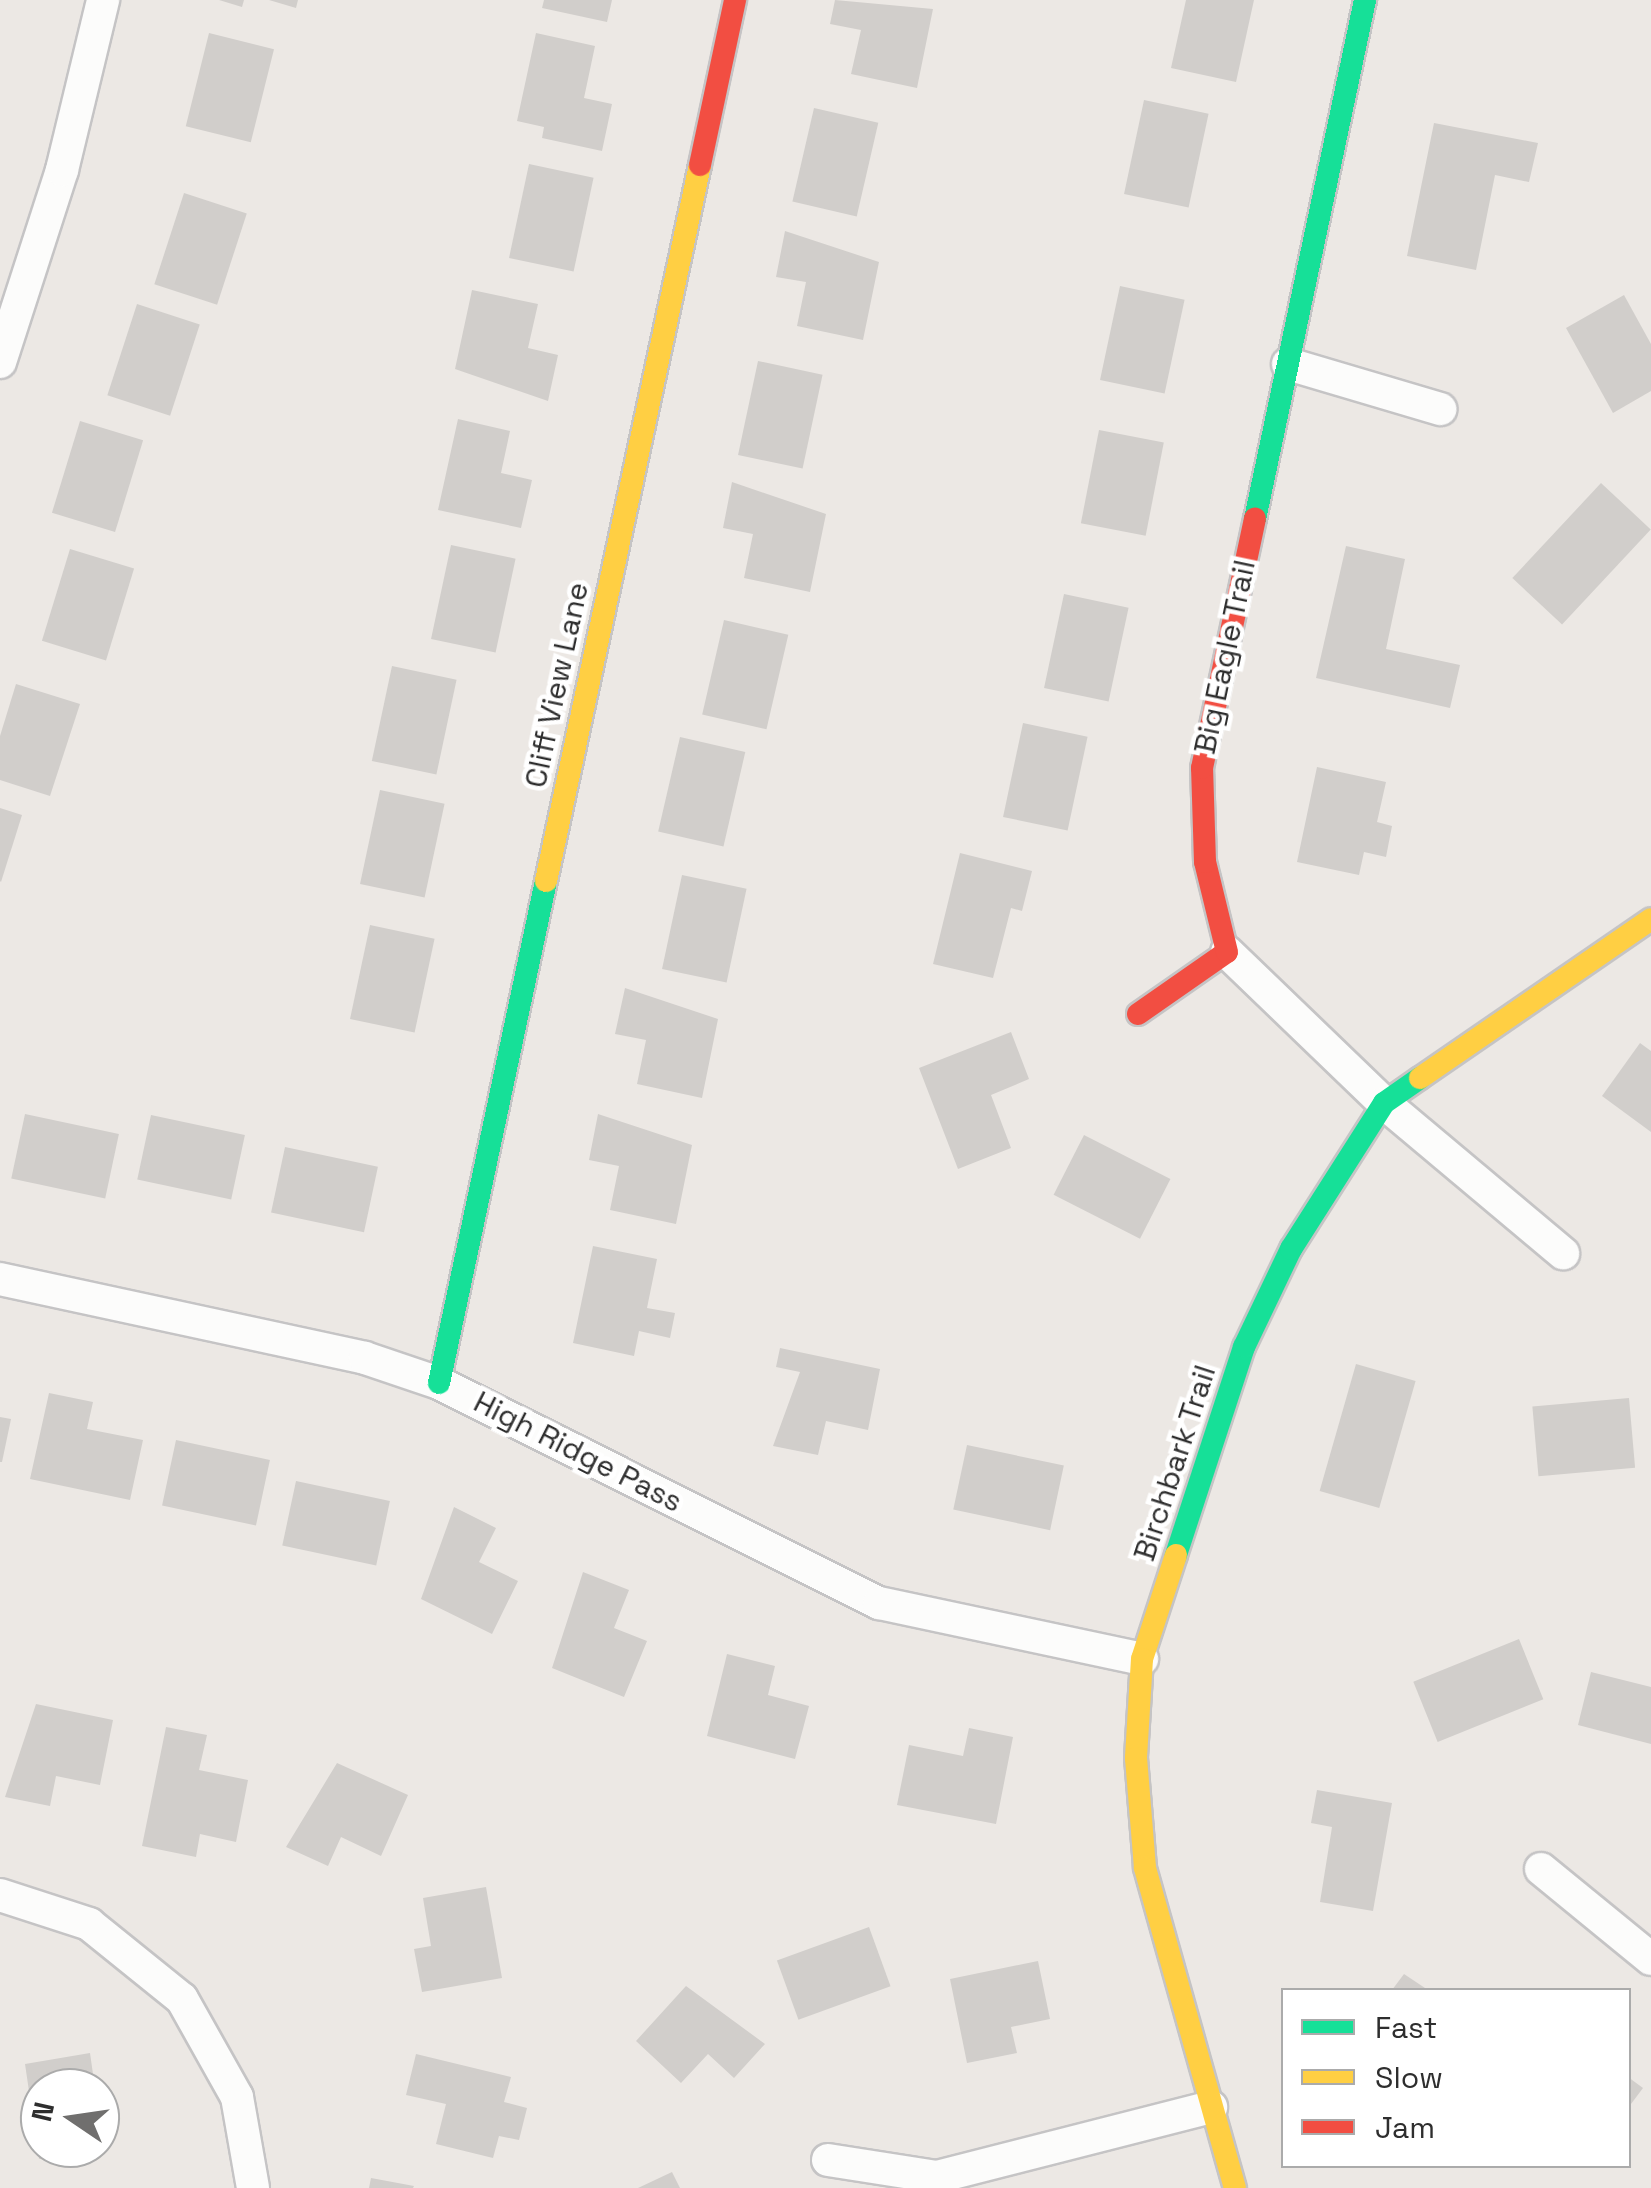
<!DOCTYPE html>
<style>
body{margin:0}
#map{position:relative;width:1651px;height:2188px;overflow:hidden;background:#ece8e4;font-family:"Space Grotesk",sans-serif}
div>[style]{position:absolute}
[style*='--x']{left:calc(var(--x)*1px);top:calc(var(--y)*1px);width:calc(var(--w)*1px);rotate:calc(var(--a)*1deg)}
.building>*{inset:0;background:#d1cecb;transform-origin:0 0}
.roads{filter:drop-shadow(2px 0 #c5c4c5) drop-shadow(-2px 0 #c5c4c5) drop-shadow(0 2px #c5c4c5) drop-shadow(0 -2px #c5c4c5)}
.street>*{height:32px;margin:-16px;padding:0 16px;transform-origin:16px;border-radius:16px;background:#fcfcfb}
.fast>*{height:22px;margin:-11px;padding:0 11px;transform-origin:11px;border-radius:11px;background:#16e098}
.slow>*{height:22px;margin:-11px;padding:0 11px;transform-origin:11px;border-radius:11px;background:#ffcf43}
.jam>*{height:22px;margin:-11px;padding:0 11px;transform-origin:11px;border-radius:11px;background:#f24e42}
span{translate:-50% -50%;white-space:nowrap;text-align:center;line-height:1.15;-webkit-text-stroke:9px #fff;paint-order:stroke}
.street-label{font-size:30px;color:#2e2e2e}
.legend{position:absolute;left:1281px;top:1988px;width:350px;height:180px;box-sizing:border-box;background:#fff;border:2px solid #ababab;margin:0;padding:12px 18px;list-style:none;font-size:30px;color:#2e2e2e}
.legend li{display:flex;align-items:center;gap:20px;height:50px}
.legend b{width:50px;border:2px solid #ababab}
.north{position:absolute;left:20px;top:2068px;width:100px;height:100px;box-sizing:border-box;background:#fff;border:2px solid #ababab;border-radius:50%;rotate:283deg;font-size:28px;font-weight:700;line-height:40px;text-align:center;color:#2e2e2e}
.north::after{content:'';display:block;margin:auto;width:35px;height:45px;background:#706f6e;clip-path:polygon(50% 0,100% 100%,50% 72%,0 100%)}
</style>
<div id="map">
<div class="building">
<div style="clip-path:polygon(219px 0,244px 0,242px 7px)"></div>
<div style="clip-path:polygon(269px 0,298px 0,296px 8px)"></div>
<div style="clip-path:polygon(544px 0,612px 0,607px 22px,542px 8px)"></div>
<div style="clip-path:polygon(835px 0,933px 9px,917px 88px,851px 74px,861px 30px,830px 24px)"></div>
<div style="clip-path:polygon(1186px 0,1254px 0,1236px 82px,1171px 68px)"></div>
<div style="left:209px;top:33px;width:67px;height:96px;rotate:14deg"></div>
<div style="clip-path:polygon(536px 33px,595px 46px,584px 98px,612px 104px,602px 151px,542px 138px,544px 127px,517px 121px)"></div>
<div style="left:1144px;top:100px;width:66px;height:96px;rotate:12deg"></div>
<div style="left:814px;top:108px;width:66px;height:96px;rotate:13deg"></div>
<div style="clip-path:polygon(1434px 123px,1538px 143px,1529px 182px,1495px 175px,1476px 270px,1407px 256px)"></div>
<div style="left:529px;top:164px;width:66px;height:96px;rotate:12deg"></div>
<div style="left:184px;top:193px;width:66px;height:96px;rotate:18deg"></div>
<div style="clip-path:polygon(785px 231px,879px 262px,863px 340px,797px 326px,806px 282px,776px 277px)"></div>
<div style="left:1120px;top:286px;width:66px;height:96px;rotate:12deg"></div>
<div style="clip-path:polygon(472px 290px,538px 304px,528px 348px,558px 355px,548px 401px,455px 369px)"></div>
<div style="clip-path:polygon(1624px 295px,1651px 344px,1651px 391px,1613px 413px,1566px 328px)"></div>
<div style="left:137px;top:304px;width:66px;height:96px;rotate:18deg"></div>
<div style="left:758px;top:361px;width:66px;height:96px;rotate:12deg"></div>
<div style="clip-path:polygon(458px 419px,510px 431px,501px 473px,532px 480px,521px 528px,438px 510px)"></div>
<div style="left:80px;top:421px;width:66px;height:96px;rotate:17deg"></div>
<div style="left:1099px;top:430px;width:66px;height:95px;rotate:11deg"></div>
<div style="clip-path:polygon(732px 482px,826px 514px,810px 592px,744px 578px,753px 534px,723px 528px)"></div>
<div style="left:1601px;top:483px;width:68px;height:130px;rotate:43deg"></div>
<div style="left:451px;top:545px;width:66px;height:96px;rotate:12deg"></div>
<div style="clip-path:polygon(1346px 546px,1405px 559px,1386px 649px,1460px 665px,1450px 708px,1316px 678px)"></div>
<div style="left:70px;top:549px;width:67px;height:96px;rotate:17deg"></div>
<div style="left:1064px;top:594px;width:66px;height:96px;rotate:12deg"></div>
<div style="left:724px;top:620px;width:66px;height:97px;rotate:13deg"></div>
<div style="left:392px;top:666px;width:66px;height:97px;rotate:12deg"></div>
<div style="clip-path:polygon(16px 684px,80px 704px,50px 796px,0 780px,0 736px)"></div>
<div style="left:1023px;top:723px;width:66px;height:96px;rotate:12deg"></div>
<div style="left:680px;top:737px;width:67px;height:97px;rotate:13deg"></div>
<div style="clip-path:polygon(1317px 767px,1386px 782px,1377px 822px,1392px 826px,1386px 857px,1364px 852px,1359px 875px,1297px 862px)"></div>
<div style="left:380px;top:790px;width:66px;height:96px;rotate:12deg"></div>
<div style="clip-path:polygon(0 808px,22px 815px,1px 882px,0 881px)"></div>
<div style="clip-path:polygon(960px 853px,1032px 871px,1022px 911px,1011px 908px,993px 978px,933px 964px)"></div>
<div style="left:682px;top:875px;width:66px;height:96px;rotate:12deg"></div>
<div style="left:370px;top:925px;width:66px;height:96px;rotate:12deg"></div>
<div style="clip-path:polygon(625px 988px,718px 1019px,702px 1098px,637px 1084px,646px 1040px,615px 1034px)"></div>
<div style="clip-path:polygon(1011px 1032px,1029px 1079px,991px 1095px,1011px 1148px,958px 1169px,919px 1068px)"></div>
<div style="clip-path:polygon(1640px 1043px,1651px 1051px,1651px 1132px,1602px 1096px)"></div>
<div style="left:25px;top:1114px;width:96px;height:66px;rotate:12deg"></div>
<div style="clip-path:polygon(598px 1114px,692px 1145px,676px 1224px,610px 1210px,619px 1166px,589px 1160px)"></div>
<div style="left:151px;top:1115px;width:96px;height:66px;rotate:12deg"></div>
<div style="left:1084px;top:1135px;width:97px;height:67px;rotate:27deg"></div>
<div style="left:285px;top:1147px;width:95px;height:67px;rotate:12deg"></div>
<div style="clip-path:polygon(593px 1246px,657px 1259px,647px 1308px,675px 1313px,670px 1338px,639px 1331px,634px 1356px,573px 1343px)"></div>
<div style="clip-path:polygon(780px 1348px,880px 1369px,868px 1430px,826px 1421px,818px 1455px,773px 1446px,800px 1372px,776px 1367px)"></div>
<div style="left:1356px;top:1364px;width:62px;height:132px;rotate:16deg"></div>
<div style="clip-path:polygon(49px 1393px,93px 1402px,87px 1429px,143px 1440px,130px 1500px,30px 1479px)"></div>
<div style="left:1629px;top:1398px;width:70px;height:97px;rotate:85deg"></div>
<div style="clip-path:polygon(0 1417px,11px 1419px,2px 1462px,0 1462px)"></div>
<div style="left:176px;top:1440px;width:96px;height:67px;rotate:12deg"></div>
<div style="left:967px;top:1445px;width:99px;height:66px;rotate:12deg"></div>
<div style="left:296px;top:1481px;width:96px;height:66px;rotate:12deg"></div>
<div style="clip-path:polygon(454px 1507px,496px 1528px,479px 1562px,518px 1581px,492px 1634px,421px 1599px)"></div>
<div style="clip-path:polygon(583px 1572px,629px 1590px,614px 1628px,647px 1641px,624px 1697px,552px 1668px)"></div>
<div style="left:1519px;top:1639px;width:65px;height:114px;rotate:68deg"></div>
<div style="clip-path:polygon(727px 1654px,775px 1666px,768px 1695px,809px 1706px,795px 1759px,707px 1736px)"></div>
<div style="clip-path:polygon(1591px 1672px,1651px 1687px,1651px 1744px,1578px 1725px)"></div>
<div style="clip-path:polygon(36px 1704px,113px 1720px,100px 1785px,56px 1776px,50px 1806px,5px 1797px)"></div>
<div style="clip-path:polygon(166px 1727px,207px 1735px,199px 1770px,248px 1780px,236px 1842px,200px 1834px,196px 1857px,142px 1846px)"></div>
<div style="clip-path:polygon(969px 1728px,1013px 1737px,996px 1824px,897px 1805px,909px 1745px,963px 1756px)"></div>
<div style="clip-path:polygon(337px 1763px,408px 1795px,381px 1856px,341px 1837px,328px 1866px,286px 1847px)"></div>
<div style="clip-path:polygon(1317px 1790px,1392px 1803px,1373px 1911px,1320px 1902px,1332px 1827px,1311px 1823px)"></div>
<div style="clip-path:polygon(486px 1887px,502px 1978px,422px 1992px,414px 1949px,431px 1946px,423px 1898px)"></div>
<div style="left:869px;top:1927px;width:63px;height:98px;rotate:70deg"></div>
<div style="clip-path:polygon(1038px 1961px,1050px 2019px,1011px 2027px,1017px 2053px,967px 2063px,950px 1979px)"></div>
<div style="clip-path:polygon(1404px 1974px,1428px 1990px,1392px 1990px)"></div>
<div style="clip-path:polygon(686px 1986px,765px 2044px,734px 2078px,708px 2054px,681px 2083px,636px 2041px)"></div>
<div style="clip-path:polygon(90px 2053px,95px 2088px,40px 2088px,40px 2148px,95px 2150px,39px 2159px,25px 2064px)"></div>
<div style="clip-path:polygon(416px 2054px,511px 2077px,504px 2102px,527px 2108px,519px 2140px,499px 2136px,493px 2158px,436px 2144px,446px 2104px,406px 2095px)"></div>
<div style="clip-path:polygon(1628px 2077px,1643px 2088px,1628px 2108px)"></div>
<div style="clip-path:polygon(672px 2172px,680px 2188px,638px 2188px)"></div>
<div style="clip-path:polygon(371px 2178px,414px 2186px,413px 2188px,369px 2188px)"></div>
</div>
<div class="roads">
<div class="street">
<div style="--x:0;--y:362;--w:202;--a:-72.1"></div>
<div style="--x:62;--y:170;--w:175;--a:-76.4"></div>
<div style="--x:1288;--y:364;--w:159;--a:16.5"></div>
<div style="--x:1227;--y:952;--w:218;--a:43.9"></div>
<div style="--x:1384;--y:1103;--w:234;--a:40"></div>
<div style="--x:0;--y:1279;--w:373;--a:12.2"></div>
<div style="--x:365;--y:1358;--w:78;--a:18.7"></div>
<div style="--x:439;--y:1383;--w:492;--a:26.6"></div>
<div style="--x:879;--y:1603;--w:269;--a:12"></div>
<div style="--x:1541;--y:1869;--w:142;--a:39.3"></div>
<div style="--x:0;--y:1895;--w:94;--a:18"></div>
<div style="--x:89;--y:1924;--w:119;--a:38.9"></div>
<div style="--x:182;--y:1999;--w:112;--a:60.7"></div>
<div style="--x:237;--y:2097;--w:92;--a:80"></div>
<div style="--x:828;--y:2160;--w:110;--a:8.9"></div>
<div style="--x:937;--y:2177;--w:283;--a:-14.3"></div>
</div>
<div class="fast">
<div style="--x:1255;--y:519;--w:531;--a:-78.03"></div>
<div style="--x:439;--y:1383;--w:513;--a:-77.97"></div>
<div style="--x:1176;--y:1555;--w:219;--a:-71.9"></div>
<div style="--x:1244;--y:1347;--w:109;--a:-64.4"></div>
<div style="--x:1291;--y:1249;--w:173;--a:-57.5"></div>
<div style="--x:1384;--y:1103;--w:44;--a:-34.8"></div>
</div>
<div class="slow">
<div style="--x:546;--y:881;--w:732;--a:-77.86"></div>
<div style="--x:1420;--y:1078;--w:280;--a:-34.5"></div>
<div style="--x:1176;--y:1555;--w:109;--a:108.1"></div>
<div style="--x:1142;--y:1659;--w:99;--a:93.5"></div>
<div style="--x:1136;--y:1758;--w:110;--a:85.3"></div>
<div style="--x:1145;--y:1868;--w:332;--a:74.3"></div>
</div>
<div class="jam">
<div style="--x:700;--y:165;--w:169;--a:-78"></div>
<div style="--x:1138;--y:1014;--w:108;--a:-34.9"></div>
<div style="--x:1227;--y:952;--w:93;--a:-103.7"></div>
<div style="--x:1205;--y:862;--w:94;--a:-91.8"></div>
<div style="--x:1202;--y:768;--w:255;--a:-78"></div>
</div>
</div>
<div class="street-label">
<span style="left:1225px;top:657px;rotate:-78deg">Big Eagle Trail</span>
<span style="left:557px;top:685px;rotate:-78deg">Cliff View Lane</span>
<span style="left:578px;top:1452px;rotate:27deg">High Ridge Pass</span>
<span style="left:1175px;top:1463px;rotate:-72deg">Birchbark Trail</span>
</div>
<ul class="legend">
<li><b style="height:12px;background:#16e098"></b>Fast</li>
<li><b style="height:12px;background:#ffcf43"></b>Slow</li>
<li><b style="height:12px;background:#f24e42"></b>Jam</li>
</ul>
<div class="north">N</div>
</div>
